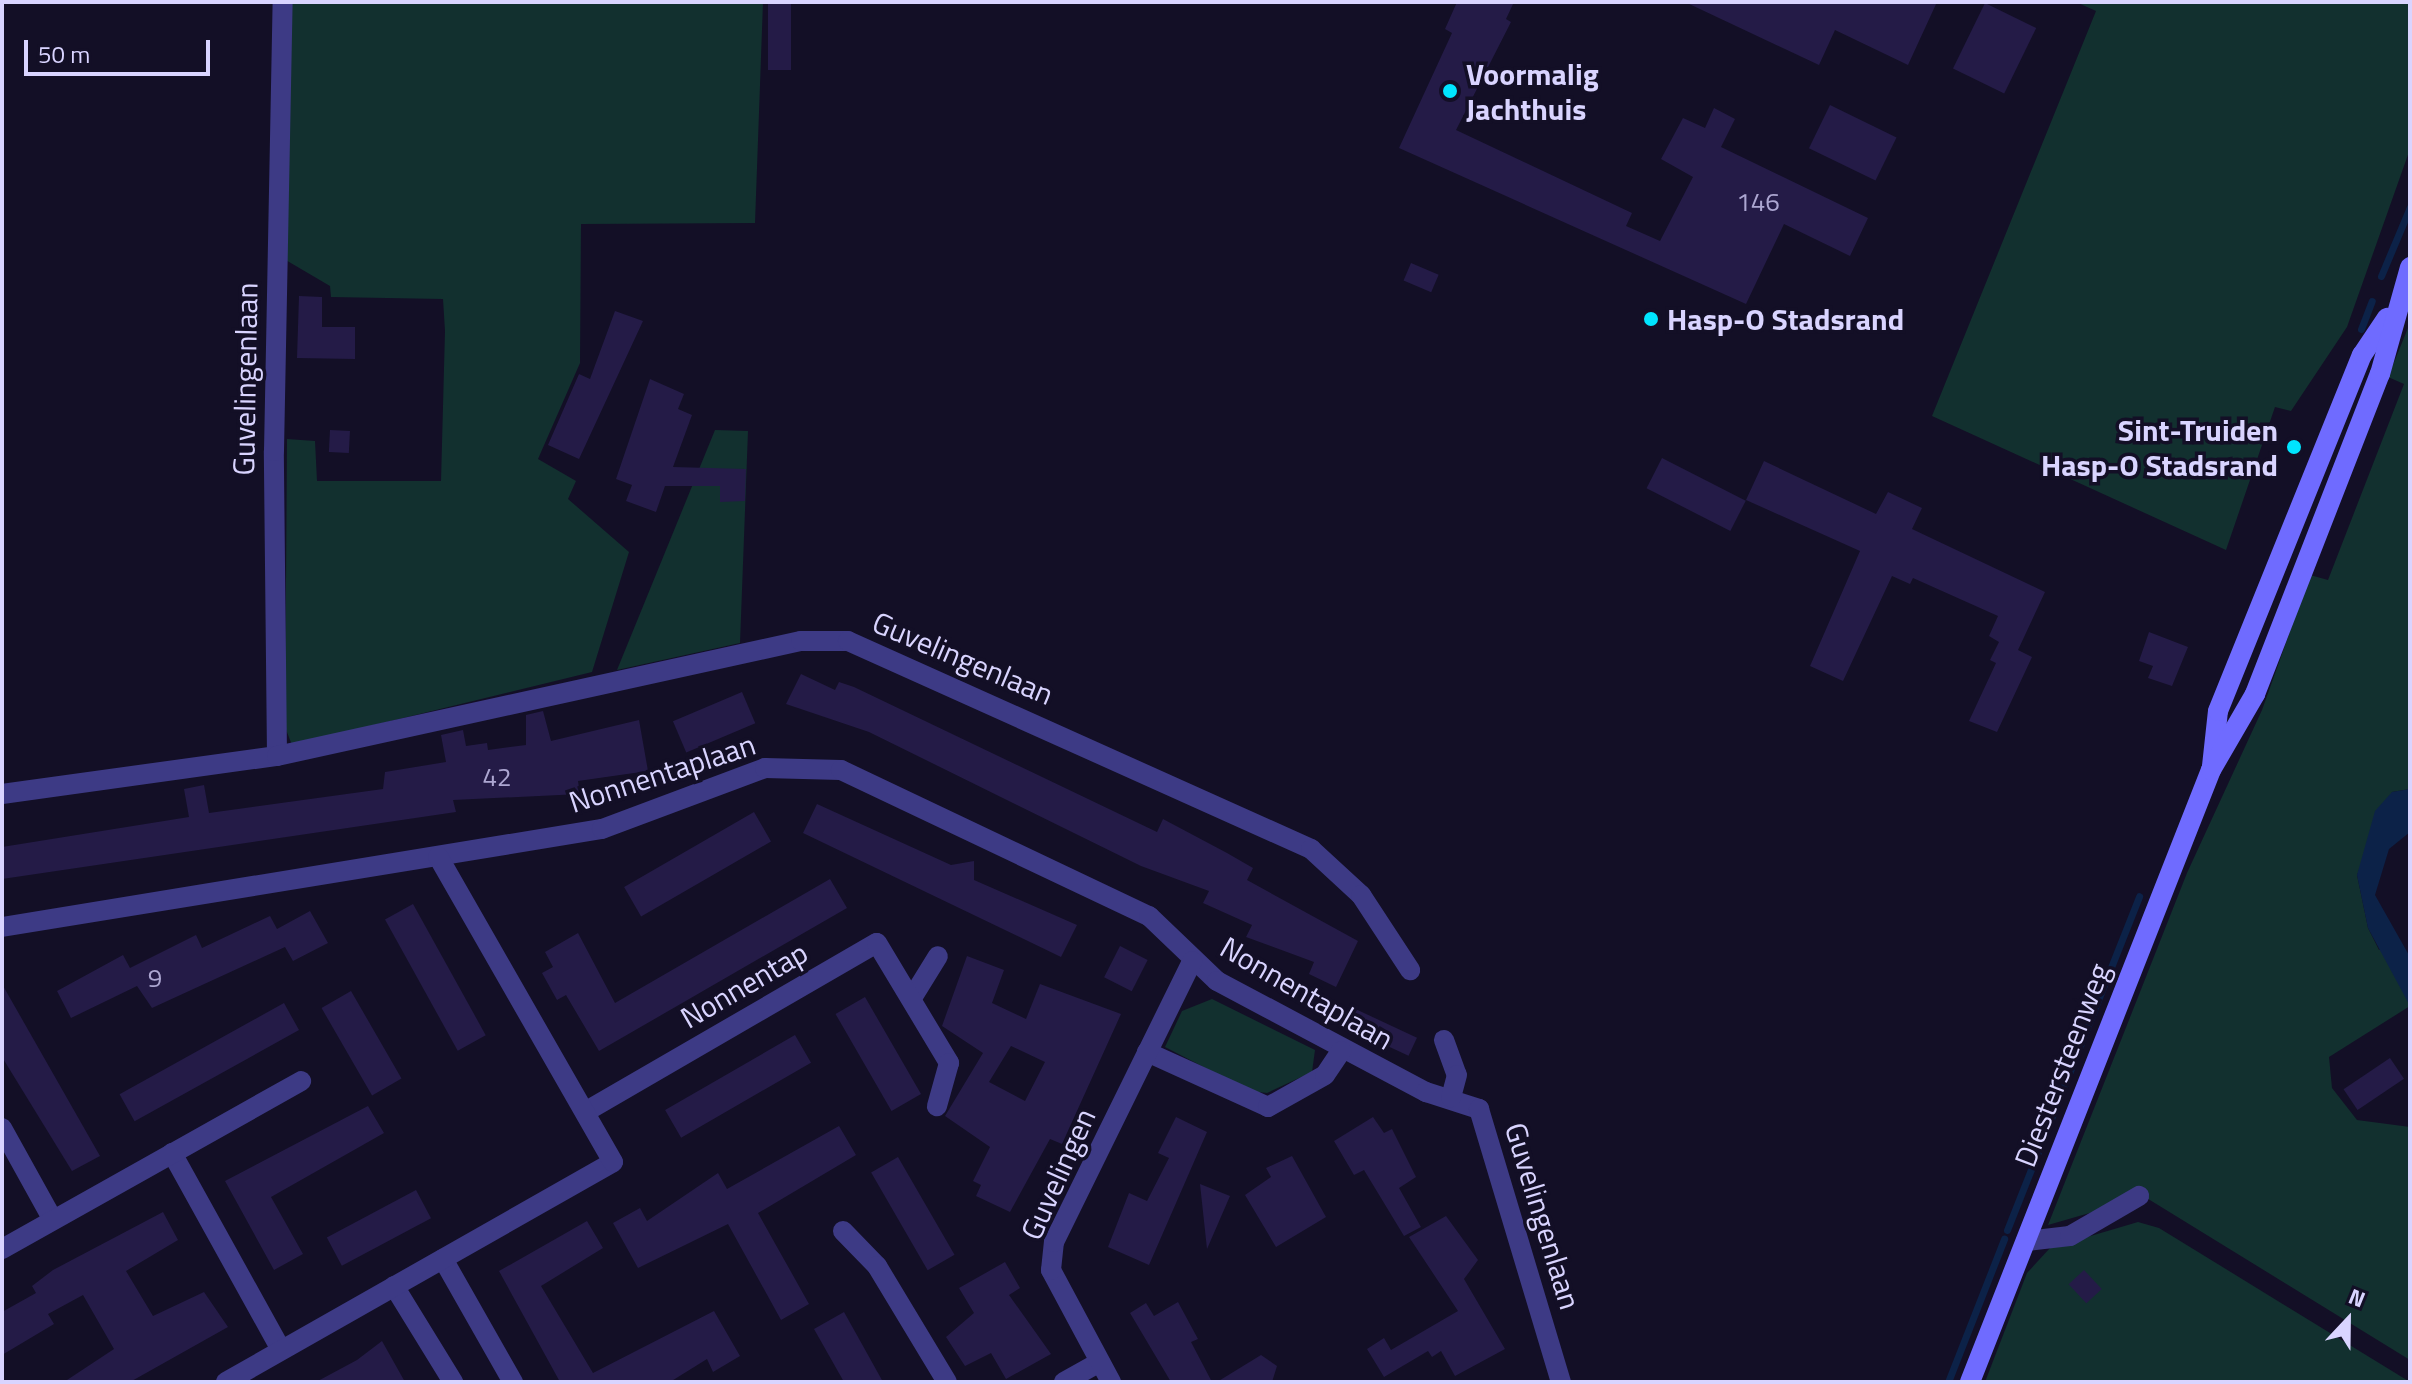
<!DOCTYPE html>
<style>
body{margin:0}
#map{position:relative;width:2412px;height:1384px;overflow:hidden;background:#130f26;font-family:"Titillium Web",sans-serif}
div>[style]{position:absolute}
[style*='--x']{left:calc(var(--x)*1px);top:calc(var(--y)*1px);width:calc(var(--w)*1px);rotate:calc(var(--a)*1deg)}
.green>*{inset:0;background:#12302f}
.water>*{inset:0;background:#0c2248}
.stream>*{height:7px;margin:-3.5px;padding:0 3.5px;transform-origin:3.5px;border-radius:3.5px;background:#0c2248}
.building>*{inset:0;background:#241b47;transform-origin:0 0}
.minor>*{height:20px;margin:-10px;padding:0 10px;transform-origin:10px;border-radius:10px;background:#3d3a85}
.secondary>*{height:20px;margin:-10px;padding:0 10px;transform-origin:10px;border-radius:10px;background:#6f6bff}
.dots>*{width:22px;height:22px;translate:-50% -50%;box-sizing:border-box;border:4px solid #130f26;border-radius:50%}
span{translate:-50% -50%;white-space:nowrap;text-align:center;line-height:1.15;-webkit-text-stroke:7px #130f26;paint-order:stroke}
.number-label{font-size:26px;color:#aca6d1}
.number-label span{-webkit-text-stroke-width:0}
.poi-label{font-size:30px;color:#d9d4ff;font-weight:700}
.left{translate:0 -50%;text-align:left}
.right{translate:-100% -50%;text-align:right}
.street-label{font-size:30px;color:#d9d4ff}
.frame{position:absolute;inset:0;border:4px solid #d9d4ff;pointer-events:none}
.north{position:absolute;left:2308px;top:1280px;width:80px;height:80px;-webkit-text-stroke:6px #130f26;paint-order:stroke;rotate:22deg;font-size:22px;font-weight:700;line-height:32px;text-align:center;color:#d9d4ff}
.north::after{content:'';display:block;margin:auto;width:28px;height:36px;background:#d9d4ff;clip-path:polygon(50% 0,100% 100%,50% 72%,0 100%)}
.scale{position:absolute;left:24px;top:40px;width:186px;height:36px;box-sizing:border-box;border:4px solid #d9d4ff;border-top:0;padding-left:10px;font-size:24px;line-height:28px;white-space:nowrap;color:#d9d4ff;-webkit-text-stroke:6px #130f26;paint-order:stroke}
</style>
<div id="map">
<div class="green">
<div style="clip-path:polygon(291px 2px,763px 2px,755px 223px,581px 224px,580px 363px,538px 459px,576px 481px,568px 499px,629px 552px,592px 672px,292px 745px,285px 727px,287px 439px,315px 441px,317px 481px,441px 481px,445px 331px,443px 299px,331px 297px,330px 286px,284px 259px)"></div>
<div style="clip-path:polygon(2076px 2px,2410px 2px,2410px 149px,2347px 327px,2291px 411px,2275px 407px,2226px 550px,1932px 416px,2096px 11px)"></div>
<div style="clip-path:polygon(2410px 323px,2410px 789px,2392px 792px,2357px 875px,2368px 928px,2379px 950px,2393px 944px,2410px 1006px,2329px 1057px,2332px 1088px,2357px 1120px,2410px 1127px,2410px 1360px,2145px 1197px,2048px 1225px,2187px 873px,2262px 710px,2310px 575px,2328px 580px,2404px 384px,2388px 377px)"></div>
<div style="clip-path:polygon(715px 430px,748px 431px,740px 643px,617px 670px)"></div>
<div style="clip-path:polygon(1212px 999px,1315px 1050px,1312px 1072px,1267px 1093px,1250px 1091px,1165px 1047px,1182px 1011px)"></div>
<div style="clip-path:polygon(2138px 1222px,2159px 1228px,2410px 1382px,1985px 1382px,2027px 1273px,2050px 1248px)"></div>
</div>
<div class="water">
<div style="clip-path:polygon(2410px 789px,2410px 832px,2389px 849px,2375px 895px,2410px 957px,2410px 1006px,2368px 928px,2357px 875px,2375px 811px,2392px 792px)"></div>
</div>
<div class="stream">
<div style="--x:2381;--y:276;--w:75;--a:-67.2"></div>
<div style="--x:2361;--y:329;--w:30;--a:-69"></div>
<div style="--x:2007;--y:1230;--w:359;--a:-68.4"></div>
<div style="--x:1948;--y:1382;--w:154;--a:-68.6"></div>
</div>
<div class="building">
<div style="left:768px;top:2px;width:23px;height:68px"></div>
<div style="clip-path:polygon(1457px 2px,1514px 2px,1506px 19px,1511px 22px,1456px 130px,1632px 213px,1626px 226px,1660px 241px,1693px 177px,1661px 159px,1683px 118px,1705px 128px,1714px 108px,1735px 119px,1721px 147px,1868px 218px,1850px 256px,1784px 224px,1746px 304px,1399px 148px,1452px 33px,1445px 29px)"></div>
<div style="clip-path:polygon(1685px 2px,1937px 2px,1908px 65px,1835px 30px,1819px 65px)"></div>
<div style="left:1985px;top:3px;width:57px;height:73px;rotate:26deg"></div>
<div style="left:1830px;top:105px;width:74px;height:48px;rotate:26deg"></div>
<div style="left:1411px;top:263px;width:30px;height:19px;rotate:23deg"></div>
<div style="clip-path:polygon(299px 296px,322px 297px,322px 327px,355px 327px,355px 359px,297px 358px)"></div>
<div style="clip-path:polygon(615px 311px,643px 321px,579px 459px,548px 445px,579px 374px,590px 379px)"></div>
<div style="clip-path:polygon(650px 379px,684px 394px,678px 409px,692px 415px,673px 467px,746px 469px,745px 501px,720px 502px,720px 486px,665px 486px,656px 512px,626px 501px,632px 485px,616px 479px)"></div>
<div style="left:330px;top:430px;width:20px;height:22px;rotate:3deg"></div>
<div style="left:1662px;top:458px;width:94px;height:34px;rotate:27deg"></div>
<div style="clip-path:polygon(1764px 461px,1876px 514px,1888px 492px,1922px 508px,1912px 529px,2045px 592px,2018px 650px,2032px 657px,1997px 732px,1969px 721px,1996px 663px,1990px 660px,1999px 642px,1989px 636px,1998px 616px,1913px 578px,1910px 584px,1892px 576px,1843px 681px,1810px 666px,1860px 551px,1746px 500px)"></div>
<div style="clip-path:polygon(2149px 632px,2188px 647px,2172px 686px,2148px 678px,2153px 666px,2139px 661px)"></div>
<div style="clip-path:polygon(801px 674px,835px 690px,839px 682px,854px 687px,1157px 832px,1163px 819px,1227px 853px,1253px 868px,1247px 880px,1358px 941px,1336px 987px,1309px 974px,1314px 962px,1246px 937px,1252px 925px,1203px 903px,1209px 891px,1141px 866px,869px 732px,786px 704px)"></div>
<div style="left:742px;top:692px;width:34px;height:75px;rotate:67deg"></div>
<div style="clip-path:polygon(543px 711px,551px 741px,639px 720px,648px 771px,578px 781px,580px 794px,453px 800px,456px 812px,2px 879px,2px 847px,189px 817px,184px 789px,204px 785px,209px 813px,383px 789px,385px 772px,446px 762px,441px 735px,463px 730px,466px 746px,487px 743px,488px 750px,526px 745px,526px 715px)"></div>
<div style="clip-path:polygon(817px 804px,951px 865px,974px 861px,974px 880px,1077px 925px,1061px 957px,803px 833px)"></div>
<div style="left:754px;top:812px;width:34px;height:150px;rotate:60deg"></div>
<div style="clip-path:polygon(830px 879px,847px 908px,599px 1051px,566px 995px,557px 1000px,542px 973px,553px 967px,545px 952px,578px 933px,615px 1003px)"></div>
<div style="left:413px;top:904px;width:150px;height:32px;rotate:61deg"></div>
<div style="clip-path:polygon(310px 911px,328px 943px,293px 961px,285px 947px,152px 1008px,137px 986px,71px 1018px,57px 991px,123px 955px,130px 968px,196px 935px,202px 948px,270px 916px,277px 929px)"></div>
<div style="left:1120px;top:946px;width:31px;height:35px;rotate:27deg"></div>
<div style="clip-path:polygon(evenodd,967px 956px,1004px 970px,992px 1003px,1026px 1019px,1040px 984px,1121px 1014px,1062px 1144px,1050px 1139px,1010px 1212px,976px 1196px,981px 1185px,973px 1181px,990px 1147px,945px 1116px,983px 1053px,942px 1026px,967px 956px,1011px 1046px,1045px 1062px,1025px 1101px,989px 1082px,1011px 1046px)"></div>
<div style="clip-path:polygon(2px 984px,100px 1156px,72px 1171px,2px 1057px)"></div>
<div style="left:351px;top:991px;width:101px;height:34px;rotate:60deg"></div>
<div style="left:865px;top:997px;width:112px;height:34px;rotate:60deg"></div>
<div style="left:284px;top:1003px;width:31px;height:188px;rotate:61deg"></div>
<div style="left:1349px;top:1006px;width:75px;height:20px;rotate:25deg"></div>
<div style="left:795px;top:1035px;width:32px;height:150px;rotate:60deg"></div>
<div style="left:2390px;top:1058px;width:25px;height:56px;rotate:56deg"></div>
<div style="clip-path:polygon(368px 1106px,384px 1133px,271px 1197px,303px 1254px,274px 1270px,225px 1181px)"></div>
<div style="clip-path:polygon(1176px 1117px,1207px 1132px,1149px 1265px,1108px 1247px,1129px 1193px,1147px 1201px,1169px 1158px,1158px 1153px)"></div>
<div style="clip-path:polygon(1373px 1117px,1384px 1133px,1392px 1129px,1416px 1177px,1399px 1188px,1421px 1227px,1404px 1236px,1364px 1170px,1354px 1175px,1334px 1141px)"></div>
<div style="clip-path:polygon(839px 1126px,856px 1155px,758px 1213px,809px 1304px,781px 1320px,728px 1224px,638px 1268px,613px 1223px,640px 1208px,647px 1221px,718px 1173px,727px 1189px)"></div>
<div style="clip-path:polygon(1292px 1156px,1326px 1217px,1276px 1247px,1245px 1195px,1271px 1177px,1266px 1168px)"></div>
<div style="left:898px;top:1157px;width:113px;height:31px;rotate:60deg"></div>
<div style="clip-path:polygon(1200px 1184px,1230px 1196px,1207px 1249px)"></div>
<div style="left:416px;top:1190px;width:32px;height:101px;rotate:62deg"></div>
<div style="clip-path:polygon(163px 1212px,178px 1240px,126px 1271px,153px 1316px,204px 1292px,228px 1327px,130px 1382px,64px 1382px,114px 1349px,83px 1295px,48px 1314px,54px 1324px,2px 1355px,2px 1312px,36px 1293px,32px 1286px,53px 1270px)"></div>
<div style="clip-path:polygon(1446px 1216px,1478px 1260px,1464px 1279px,1505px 1349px,1455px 1376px,1441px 1351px,1432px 1357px,1428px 1351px,1384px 1377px,1367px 1349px,1384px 1338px,1391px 1350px,1458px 1311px,1409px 1237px)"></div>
<div style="clip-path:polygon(587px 1221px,603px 1248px,541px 1286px,593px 1373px,714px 1311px,740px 1356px,713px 1372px,707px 1359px,670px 1382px,560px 1382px,499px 1271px)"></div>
<div style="clip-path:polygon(1005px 1262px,1020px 1288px,1009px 1295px,1051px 1354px,1006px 1379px,991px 1353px,965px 1366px,946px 1337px,974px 1313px,959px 1288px)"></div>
<div style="left:2084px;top:1270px;width:26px;height:21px;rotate:47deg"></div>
<div style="clip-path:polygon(1178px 1302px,1198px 1339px,1191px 1342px,1212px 1382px,1171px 1382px,1130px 1313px,1146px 1303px,1154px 1316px)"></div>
<div style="clip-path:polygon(844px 1312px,863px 1346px,883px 1382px,844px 1382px,814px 1329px)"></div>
<div style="clip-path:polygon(382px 1341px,405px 1382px,316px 1382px,357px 1360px)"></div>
<div style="clip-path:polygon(1261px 1355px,1277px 1366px,1272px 1382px,1217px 1382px)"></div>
</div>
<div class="minor">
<div style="--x:277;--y:756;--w:305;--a:-90.6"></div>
<div style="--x:274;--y:451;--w:449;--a:-88.9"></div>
<div style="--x:2;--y:794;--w:278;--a:-7.9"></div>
<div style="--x:277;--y:756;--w:536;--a:-12.38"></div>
<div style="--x:801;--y:641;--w:47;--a:0"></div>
<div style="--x:848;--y:641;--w:508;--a:24.19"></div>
<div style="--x:1311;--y:849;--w:68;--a:42.6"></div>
<div style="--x:1361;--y:895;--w:90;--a:56.8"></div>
<div style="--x:2;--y:927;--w:608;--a:-9.28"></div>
<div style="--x:602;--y:829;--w:174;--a:-20.5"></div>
<div style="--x:765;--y:768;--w:76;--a:1.5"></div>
<div style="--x:841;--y:770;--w:341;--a:25.4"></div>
<div style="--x:1149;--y:916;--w:94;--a:43.7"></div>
<div style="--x:1217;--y:981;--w:237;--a:28"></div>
<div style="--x:1426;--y:1092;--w:56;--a:17.8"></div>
<div style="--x:1479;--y:1109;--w:285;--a:73.3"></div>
<div style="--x:912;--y:998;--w:49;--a:-58.2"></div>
<div style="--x:1444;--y:1040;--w:37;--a:70"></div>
<div style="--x:1457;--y:1075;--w:23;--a:105"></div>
<div style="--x:1147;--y:1052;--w:133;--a:24.4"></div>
<div style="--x:1268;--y:1107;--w:65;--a:-29.3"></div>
<div style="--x:1325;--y:1075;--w:29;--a:-56"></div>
<div style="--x:585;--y:1112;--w:337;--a:-30.1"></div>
<div style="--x:877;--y:943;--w:140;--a:59"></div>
<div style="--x:949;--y:1063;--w:45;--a:105.6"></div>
<div style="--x:2;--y:1128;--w:105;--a:61"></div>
<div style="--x:172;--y:1153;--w:225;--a:61"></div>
<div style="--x:843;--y:1231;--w:49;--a:45.8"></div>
<div style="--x:877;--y:1266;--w:135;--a:58.9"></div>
<div style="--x:2026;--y:1241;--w:44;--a:-6.5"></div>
<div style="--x:2070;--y:1236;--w:80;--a:-30.1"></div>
<div style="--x:2;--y:1249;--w:343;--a:-29.3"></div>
<div style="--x:443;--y:1259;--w:142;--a:60.4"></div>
<div style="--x:394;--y:1286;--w:113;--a:58.4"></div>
<div style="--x:226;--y:1382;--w:445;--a:-29.6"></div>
<div style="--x:613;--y:1162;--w:352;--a:-119.8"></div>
<div style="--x:1064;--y:1382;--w:41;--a:-29.1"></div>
<div style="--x:1111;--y:1382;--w:127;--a:-118.2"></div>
<div style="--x:1051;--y:1270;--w:28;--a:-84"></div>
<div style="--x:1054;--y:1242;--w:313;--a:-63.8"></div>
</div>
<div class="secondary">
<div style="--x:2212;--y:766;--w:55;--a:-83.8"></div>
<div style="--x:2218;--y:711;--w:384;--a:-68"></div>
<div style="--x:2362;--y:355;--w:45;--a:-56"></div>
<div style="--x:1970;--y:1382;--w:658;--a:-68.51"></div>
<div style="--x:2211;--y:770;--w:88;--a:-59.9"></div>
<div style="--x:2255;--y:694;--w:344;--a:-68.7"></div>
<div style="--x:2380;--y:374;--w:111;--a:-74.3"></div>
</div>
<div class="dots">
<div style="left:1450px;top:91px;background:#00e5ff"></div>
<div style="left:1651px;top:319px;background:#00e5ff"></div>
<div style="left:2294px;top:447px;background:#00e5ff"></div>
</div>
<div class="number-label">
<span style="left:1758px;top:202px">146</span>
<span style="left:497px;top:777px">42</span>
<span style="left:155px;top:978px">9</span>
</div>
<div class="poi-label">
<span class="left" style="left:1466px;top:91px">Voormalig<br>Jachthuis</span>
<span class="left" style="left:1667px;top:319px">Hasp-O Stadsrand</span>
<span class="right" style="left:2278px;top:447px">Sint-Truiden<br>Hasp-O Stadsrand</span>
</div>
<div class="street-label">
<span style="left:245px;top:379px;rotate:-89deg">Guvelingenlaan</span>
<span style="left:963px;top:658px;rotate:23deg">Guvelingenlaan</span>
<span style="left:662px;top:773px;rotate:-18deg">Nonnentaplaan</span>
<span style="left:744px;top:985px;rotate:-30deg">Nonnentap</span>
<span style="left:1307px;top:993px;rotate:30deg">Nonnentaplaan</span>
<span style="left:2062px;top:1065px;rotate:-69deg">Diestersteenweg</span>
<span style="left:1058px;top:1174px;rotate:-66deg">Guvelingen</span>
<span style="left:1543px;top:1216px;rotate:73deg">Guvelingenlaan</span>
</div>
<div class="frame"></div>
<div class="north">N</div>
<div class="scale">50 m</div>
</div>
